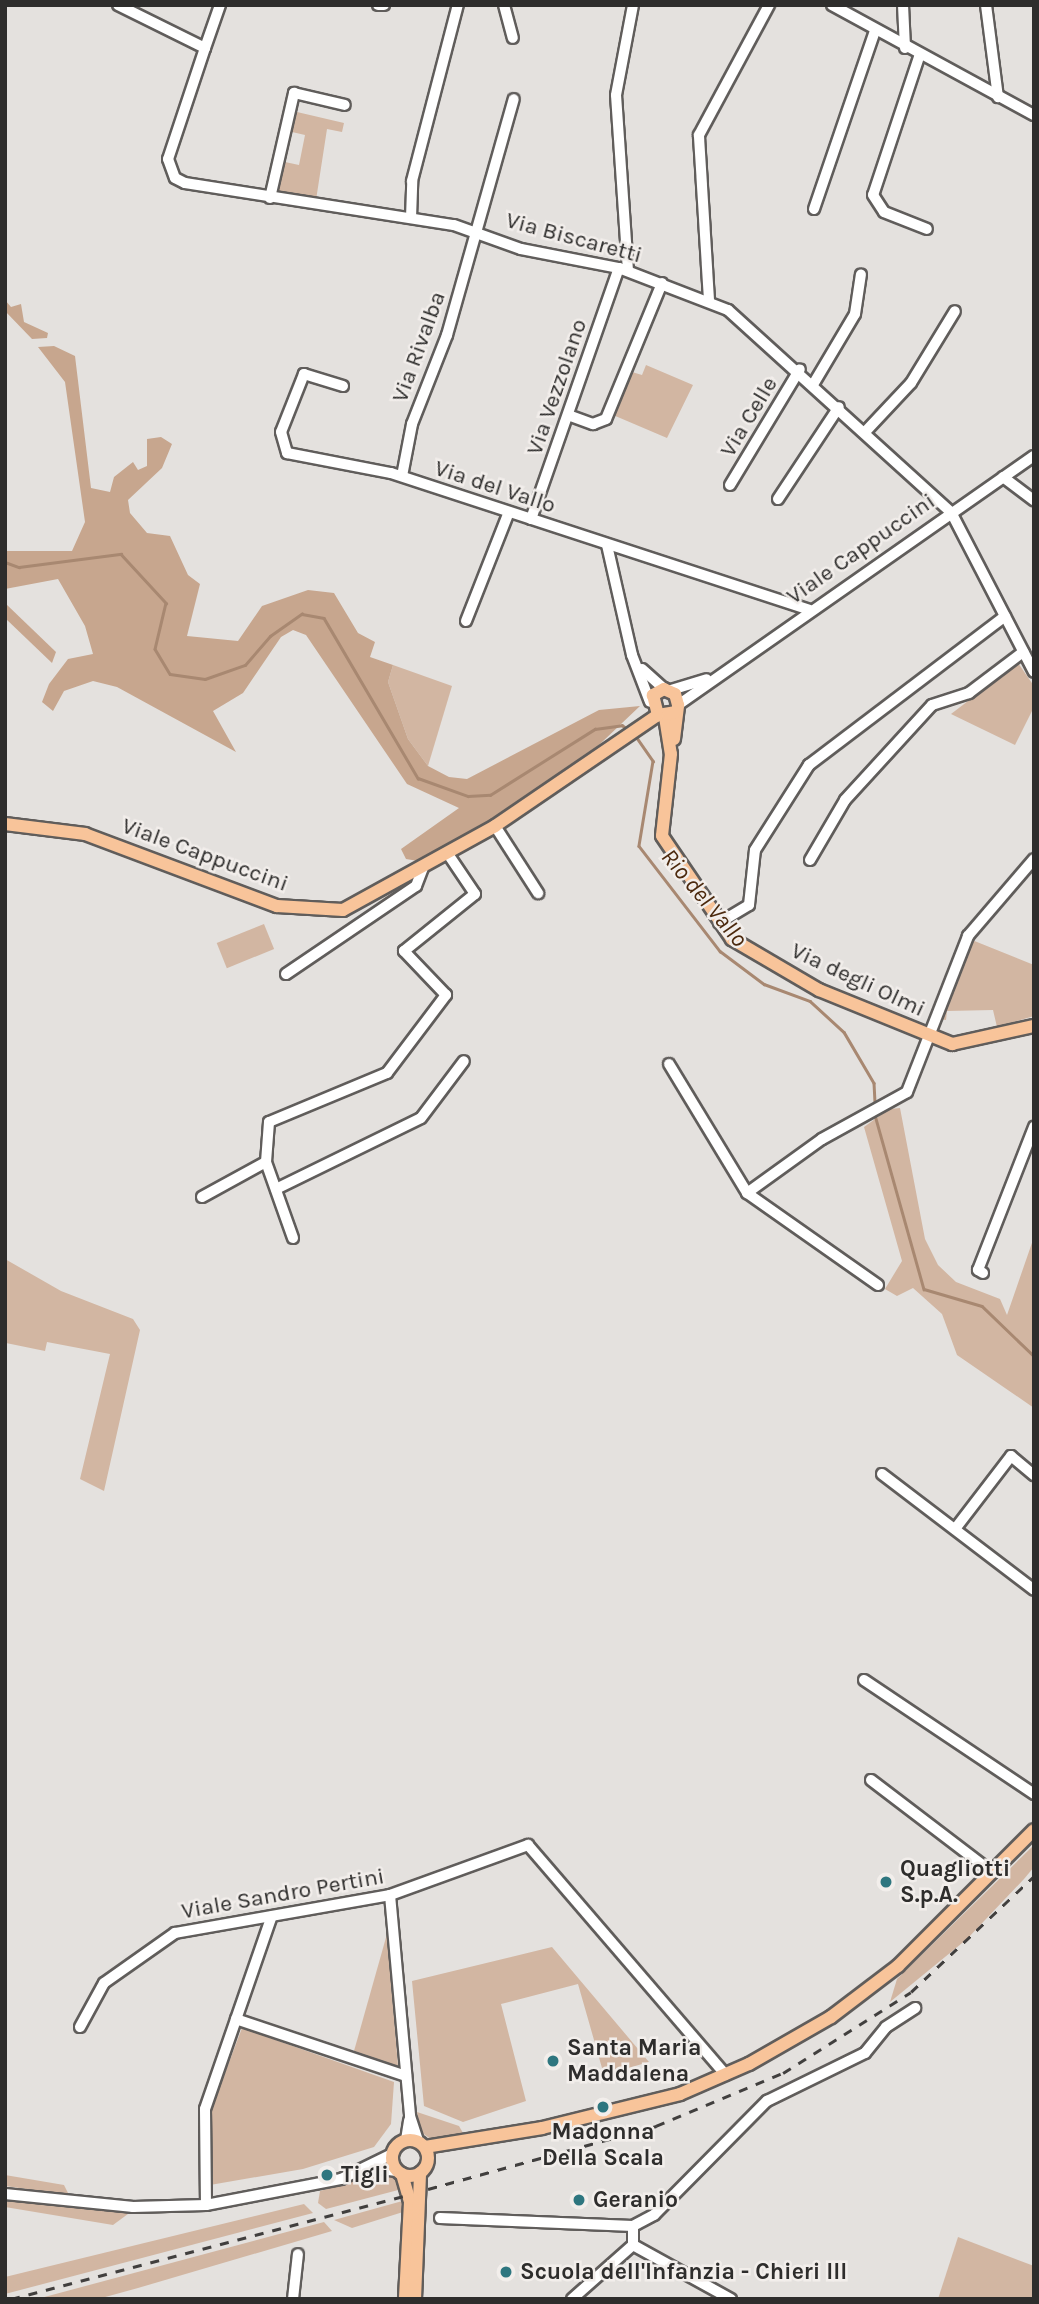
<!DOCTYPE html>
<style>
body{margin:0}
#map{position:relative;width:1039px;height:2304px;overflow:hidden;background:#e4e1de;font-family:Karla,sans-serif}
div>[style]{position:absolute}
[style*='--x']{left:calc(var(--x)*1px);top:calc(var(--y)*1px);width:calc(var(--w)*1px);rotate:calc(var(--a)*1deg)}
.green>*{inset:0;background:#d2b6a2;transform-origin:0 0}
.forest>*{inset:0;background:#c7a68e}
.stream>*{height:2.5px;margin:-1.25px;padding:0 1.25px;transform-origin:1.25px;border-radius:1.25px;background:#a88871}
.roads{filter:drop-shadow(2px 0 #605d5b) drop-shadow(-2px 0 #605d5b) drop-shadow(0 2px #605d5b) drop-shadow(0 -2px #605d5b)}
.minor>*{height:10px;margin:-5px;padding:0 5px;transform-origin:5px;border-radius:5px;background:#fff}
.major>*{height:12px;margin:-6px;padding:0 6px;transform-origin:6px;border-radius:6px;background:#f8c49a}
.major>.ring{margin:-6px;padding:0;box-sizing:content-box;background:none;border:12px solid #f8c49a;border-radius:50%}
.rail>*{height:2.5px;margin-top:-1.25px;transform-origin:0;background:repeating-linear-gradient(90deg,#413f3e 0 9px,transparent 0 18px)}
.dots>*{width:19px;height:19px;translate:-50% -50%;box-sizing:border-box;border:4px solid #f2eeeb;border-radius:50%}
span{translate:-50% -50%;white-space:nowrap;text-align:center;line-height:1.15;-webkit-text-stroke:5px #f2eeeb;paint-order:stroke}
.street-label{font-size:23px;color:#2e2d2c}
.poi-label{font-size:23px;color:#2e2d2c;font-weight:700}
.left{translate:0 -50%;text-align:left}
.water-label{font-size:24px;color:#4c290d;font-style:italic}
.frame{position:absolute;inset:0;border:7px solid #2e2d2c;pointer-events:none}
</style>
<div id="map">
<div class="green">
<div style="clip-path:polygon(297px 112px,344px 123px,342px 132px,327px 129px,316px 200px,276px 193px,285px 162px,299px 165px,305px 135px,292px 132px)"></div>
<div style="clip-path:polygon(646px 365px,693px 385px,667px 438px,613px 415px,632px 372px,642px 375px)"></div>
<div style="clip-path:polygon(1018px 663px,1034px 686px,1034px 707px,1015px 745px,951px 714px)"></div>
<div style="clip-path:polygon(393px 665px,452px 686px,428px 766px,408px 739px,395px 702px,388px 682px)"></div>
<div style="left:264px;top:924px;width:27px;height:51px;rotate:68deg"></div>
<div style="clip-path:polygon(972px 940px,1034px 965px,1034px 1016px,997px 1027px,993px 1010px,947px 1011px,946px 1020px,939px 1019px)"></div>
<div style="clip-path:polygon(900px 1108px,925px 1239px,938px 1265px,956px 1282px,1000px 1299px,1007px 1315px,1034px 1237px,1034px 1408px,957px 1355px,942px 1314px,913px 1288px,897px 1296px,885px 1289px,902px 1261px,864px 1127px,889px 1109px)"></div>
<div style="clip-path:polygon(5px 1259px,61px 1291px,133px 1319px,140px 1330px,104px 1491px,80px 1479px,110px 1354px,47px 1342px,45px 1351px,6px 1343px)"></div>
<div style="clip-path:polygon(1034px 1845px,1034px 1867px,1024px 1879px,967px 1939px,890px 2002px,897px 1979px)"></div>
<div style="clip-path:polygon(387px 1934px,398px 2066px,354px 2051px)"></div>
<div style="clip-path:polygon(552px 1947px,649px 2062px,604px 2075px,578px 1984px,501px 2004px,526px 2101px,463px 2122px,424px 2106px,412px 1981px)"></div>
<div style="clip-path:polygon(242px 2028px,394px 2082px,391px 2124px,374px 2147px,303px 2169px,210px 2185px,211px 2110px)"></div>
<div style="clip-path:polygon(417px 2112px,459px 2126px,463px 2133px,432px 2140px,421px 2132px)"></div>
<div style="clip-path:polygon(381px 2174px,393px 2176px,402px 2189px,326px 2209px,318px 2203px,320px 2191px)"></div>
<div style="clip-path:polygon(5px 2175px,64px 2185px,69px 2195px,5px 2186px)"></div>
<div style="clip-path:polygon(5px 2197px,132px 2211px,113px 2225px,5px 2207px)"></div>
<div style="clip-path:polygon(406px 2200px,403px 2212px,352px 2228px,334px 2220px)"></div>
<div style="clip-path:polygon(304px 2204px,313px 2213px,5px 2294px,5px 2277px)"></div>
<div style="clip-path:polygon(324px 2222px,332px 2231px,138px 2288px,98px 2299px,37px 2299px)"></div>
<div style="clip-path:polygon(958px 2237px,1034px 2266px,1034px 2299px,938px 2299px)"></div>
</div>
<div class="forest">
<div style="clip-path:polygon(5px 300px,11px 307px,21px 304px,24px 322px,48px 333px,47px 338px,32px 339px,5px 311px)"></div>
<div style="clip-path:polygon(54px 346px,75px 356px,91px 488px,110px 492px,114px 477px,133px 462px,138px 470px,147px 466px,147px 439px,161px 437px,172px 444px,162px 468px,128px 500px,130px 513px,147px 533px,170px 536px,188px 575px,200px 584px,187px 636px,238px 641px,262px 606px,308px 590px,334px 593px,358px 633px,375px 642px,370px 657px,393px 665px,388px 682px,408px 739px,428px 766px,449px 777px,467px 779px,599px 710px,640px 706px,581px 762px,424px 862px,406px 859px,401px 849px,459px 808px,407px 784px,306px 635px,293px 630px,281px 637px,243px 693px,213px 711px,236px 752px,117px 687px,93px 681px,64px 691px,53px 711px,42px 702px,49px 684px,68px 659px,93px 654px,85px 626px,58px 579px,5px 589px,5px 551px,72px 551px,85px 522px,65px 382px,38px 347px)"></div>
<div style="clip-path:polygon(5px 603px,56px 652px,52px 663px,5px 618px)"></div>
</div>
<div class="stream">
<div style="--x:5;--y:562;--w:15;--a:20"></div>
<div style="--x:19;--y:567;--w:103;--a:-7.3"></div>
<div style="--x:121;--y:554;--w:67;--a:47.4"></div>
<div style="--x:166;--y:603;--w:47;--a:103.4"></div>
<div style="--x:155;--y:649;--w:29;--a:59"></div>
<div style="--x:170;--y:674;--w:35;--a:8"></div>
<div style="--x:205;--y:679;--w:42;--a:-19.3"></div>
<div style="--x:245;--y:665;--w:38;--a:-49"></div>
<div style="--x:270;--y:636;--w:39;--a:-35"></div>
<div style="--x:302;--y:614;--w:22;--a:10"></div>
<div style="--x:324;--y:618;--w:186;--a:59.6"></div>
<div style="--x:418;--y:778;--w:53;--a:19.8"></div>
<div style="--x:468;--y:796;--w:22;--a:-3"></div>
<div style="--x:490;--y:795;--w:124;--a:-32.2"></div>
<div style="--x:595;--y:729;--w:27;--a:-8"></div>
<div style="--x:622;--y:725;--w:10;--a:37"></div>
<div style="--x:635;--y:735;--w:32;--a:55"></div>
<div style="--x:653;--y:761;--w:86;--a:99.4"></div>
<div style="--x:639;--y:846;--w:133;--a:52.4"></div>
<div style="--x:720;--y:951;--w:55;--a:36.9"></div>
<div style="--x:764;--y:984;--w:49;--a:20.3"></div>
<div style="--x:810;--y:1001;--w:46;--a:42.4"></div>
<div style="--x:844;--y:1032;--w:59;--a:59.5"></div>
<div style="--x:874;--y:1083;--w:22;--a:87"></div>
<div style="--x:875;--y:1115;--w:181;--a:74.3"></div>
<div style="--x:924;--y:1289;--w:60;--a:16.3"></div>
<div style="--x:982;--y:1306;--w:72;--a:43.9"></div>
</div>
<div class="roads">
<div class="minor">
<div style="--x:118;--y:5;--w:97;--a:26.3"></div>
<div style="--x:205;--y:48;--w:117;--a:108.4"></div>
<div style="--x:168;--y:159;--w:20;--a:70"></div>
<div style="--x:175;--y:178;--w:11;--a:27"></div>
<div style="--x:185;--y:183;--w:272;--a:8.9"></div>
<div style="--x:454;--y:225;--w:71;--a:19.7"></div>
<div style="--x:521;--y:249;--w:100;--a:11"></div>
<div style="--x:619;--y:268;--w:117;--a:21.1"></div>
<div style="--x:728;--y:310;--w:301;--a:42.2"></div>
<div style="--x:951;--y:512;--w:180;--a:62.6"></div>
<div style="--x:378;--y:5;--w:6;--a:0"></div>
<div style="--x:504;--y:5;--w:34;--a:75"></div>
<div style="--x:832;--y:5;--w:230;--a:28.6"></div>
<div style="--x:903;--y:5;--w:43;--a:87.3"></div>
<div style="--x:986;--y:5;--w:93;--a:82.6"></div>
<div style="--x:205;--y:48;--w:46;--a:-70.8"></div>
<div style="--x:919;--y:57;--w:145;--a:108.4"></div>
<div style="--x:873;--y:195;--w:20;--a:57"></div>
<div style="--x:884;--y:212;--w:46;--a:21.6"></div>
<div style="--x:270;--y:198;--w:108;--a:-77.1"></div>
<div style="--x:294;--y:93;--w:52;--a:13.2"></div>
<div style="--x:814;--y:209;--w:188;--a:-71.1"></div>
<div style="--x:411;--y:218;--w:37;--a:-88"></div>
<div style="--x:412;--y:181;--w:182;--a:-75.4"></div>
<div style="--x:628;--y:271;--w:176;--a:-93.9"></div>
<div style="--x:616;--y:95;--w:92;--a:-79.3"></div>
<div style="--x:709;--y:300;--w:165;--a:-93.5"></div>
<div style="--x:699;--y:135;--w:148;--a:-61.7"></div>
<div style="--x:814;--y:383;--w:80;--a:-59.3"></div>
<div style="--x:855;--y:314;--w:40;--a:-81.5"></div>
<div style="--x:343;--y:386;--w:41;--a:-162.9"></div>
<div style="--x:304;--y:374;--w:62;--a:111.6"></div>
<div style="--x:281;--y:432;--w:22;--a:74"></div>
<div style="--x:287;--y:453;--w:106;--a:10.9"></div>
<div style="--x:391;--y:473;--w:440;--a:18.1"></div>
<div style="--x:568;--y:415;--w:27;--a:20"></div>
<div style="--x:593;--y:424;--w:14;--a:-21"></div>
<div style="--x:606;--y:419;--w:147;--a:-67.6"></div>
<div style="--x:865;--y:432;--w:67;--a:-46.8"></div>
<div style="--x:911;--y:383;--w:84;--a:-58.6"></div>
<div style="--x:402;--y:476;--w:53;--a:-79.1"></div>
<div style="--x:412;--y:424;--w:96;--a:-68.5"></div>
<div style="--x:447;--y:335;--w:245;--a:-74.2"></div>
<div style="--x:1003;--y:477;--w:39;--a:37"></div>
<div style="--x:730;--y:485;--w:135;--a:-58.9"></div>
<div style="--x:778;--y:499;--w:110;--a:-56.5"></div>
<div style="--x:531;--y:519;--w:266;--a:-70.7"></div>
<div style="--x:607;--y:545;--w:113;--a:77.2"></div>
<div style="--x:632;--y:655;--w:50;--a:69"></div>
<div style="--x:466;--y:621;--w:117;--a:-68.5"></div>
<div style="--x:642;--y:669;--w:30;--a:42"></div>
<div style="--x:671;--y:690;--w:37;--a:-17"></div>
<div style="--x:678;--y:705;--w:434;--a:-35"></div>
<div style="--x:495;--y:826;--w:80;--a:57.3"></div>
<div style="--x:810;--y:860;--w:69;--a:-59.7"></div>
<div style="--x:845;--y:800;--w:129;--a:-47.5"></div>
<div style="--x:932;--y:705;--w:39;--a:-18"></div>
<div style="--x:969;--y:693;--w:68;--a:-37.2"></div>
<div style="--x:719;--y:923;--w:35;--a:-31"></div>
<div style="--x:749;--y:905;--w:55;--a:-83.8"></div>
<div style="--x:755;--y:850;--w:101;--a:-57.6"></div>
<div style="--x:809;--y:765;--w:246;--a:-37.2"></div>
<div style="--x:286;--y:974;--w:157;--a:-34.1"></div>
<div style="--x:416;--y:886;--w:19;--a:-69"></div>
<div style="--x:669;--y:1064;--w:151;--a:58.8"></div>
<div style="--x:276;--y:1189;--w:161;--a:-26.1"></div>
<div style="--x:421;--y:1118;--w:71;--a:-53"></div>
<div style="--x:202;--y:1197;--w:73;--a:-28.7"></div>
<div style="--x:293;--y:1238;--w:81;--a:-109.6"></div>
<div style="--x:266;--y:1162;--w:40;--a:-85.7"></div>
<div style="--x:269;--y:1122;--w:128;--a:-22.6"></div>
<div style="--x:387;--y:1073;--w:98;--a:-52.9"></div>
<div style="--x:446;--y:995;--w:61;--a:-133.7"></div>
<div style="--x:404;--y:951;--w:91;--a:-38.8"></div>
<div style="--x:475;--y:894;--w:48;--a:-124"></div>
<div style="--x:983;--y:1273;--w:6;--a:-149"></div>
<div style="--x:978;--y:1270;--w:154;--a:-68.6"></div>
<div style="--x:878;--y:1285;--w:160;--a:-144.9"></div>
<div style="--x:747;--y:1193;--w:92;--a:-35.8"></div>
<div style="--x:822;--y:1139;--w:97;--a:-28.9"></div>
<div style="--x:907;--y:1092;--w:168;--a:-68.6"></div>
<div style="--x:968;--y:936;--w:101;--a:-49.4"></div>
<div style="--x:882;--y:1474;--w:191;--a:37.3"></div>
<div style="--x:955;--y:1529;--w:92;--a:-52.5"></div>
<div style="--x:1011;--y:1456;--w:30;--a:40"></div>
<div style="--x:864;--y:1680;--w:205;--a:33.8"></div>
<div style="--x:871;--y:1780;--w:153;--a:37.3"></div>
<div style="--x:390;--y:1895;--w:222;--a:84.8"></div>
<div style="--x:410;--y:2116;--w:26;--a:72"></div>
<div style="--x:236;--y:2019;--w:179;--a:18.5"></div>
<div style="--x:80;--y:2027;--w:50;--a:-61.4"></div>
<div style="--x:104;--y:1983;--w:87;--a:-35.2"></div>
<div style="--x:175;--y:1933;--w:218;--a:-10"></div>
<div style="--x:390;--y:1895;--w:147;--a:-19.9"></div>
<div style="--x:528;--y:1845;--w:303;--a:49.3"></div>
<div style="--x:406;--y:2140;--w:20;--a:-81"></div>
<div style="--x:372;--y:2168;--w:25;--a:7"></div>
<div style="--x:5;--y:2194;--w:129;--a:5.8"></div>
<div style="--x:133;--y:2207;--w:73;--a:-1.6"></div>
<div style="--x:206;--y:2205;--w:137;--a:-10.9"></div>
<div style="--x:341;--y:2179;--w:57;--a:-26.1"></div>
<div style="--x:206;--y:2205;--w:96;--a:-90.6"></div>
<div style="--x:205;--y:2109;--w:204;--a:-70.9"></div>
<div style="--x:440;--y:2218;--w:193;--a:2.4"></div>
<div style="--x:633;--y:2245;--w:19;--a:-90"></div>
<div style="--x:633;--y:2226;--w:24;--a:-28"></div>
<div style="--x:654;--y:2215;--w:161;--a:-45.3"></div>
<div style="--x:767;--y:2101;--w:109;--a:-26.1"></div>
<div style="--x:865;--y:2053;--w:33;--a:-51"></div>
<div style="--x:886;--y:2027;--w:35;--a:-33"></div>
<div style="--x:633;--y:2245;--w:112;--a:28.9"></div>
<div style="--x:293;--y:2299;--w:45;--a:-83.7"></div>
<div style="--x:572;--y:2299;--w:81;--a:-41.5"></div>
</div>
<div class="major">
<div style="--x:665;--y:717;--w:37;--a:81"></div>
<div style="--x:671;--y:754;--w:82;--a:96.3"></div>
<div style="--x:662;--y:836;--w:125;--a:55.8"></div>
<div style="--x:732;--y:939;--w:101;--a:30.4"></div>
<div style="--x:819;--y:990;--w:144;--a:22.1"></div>
<div style="--x:952;--y:1044;--w:84;--a:-12.4"></div>
<div style="--x:674;--y:739;--w:34;--a:-83"></div>
<div style="--x:678;--y:705;--w:11;--a:-105"></div>
<div style="--x:675;--y:694;--w:12;--a:-156"></div>
<div style="--x:664;--y:689;--w:13;--a:151"></div>
<div style="--x:653;--y:695;--w:21;--a:76"></div>
<div style="--x:658;--y:715;--w:17;--a:-10"></div>
<div style="--x:5;--y:824;--w:81;--a:7.1"></div>
<div style="--x:85;--y:834;--w:205;--a:20.6"></div>
<div style="--x:277;--y:906;--w:66;--a:3.5"></div>
<div style="--x:343;--y:910;--w:174;--a:-28.9"></div>
<div style="--x:495;--y:826;--w:197;--a:-34.3"></div>
<div class="ring" style="left:392px;top:2140px;width:24px;height:24px"></div>
<div style="--x:425;--y:2147;--w:119;--a:-9.2"></div>
<div style="--x:542;--y:2128;--w:142;--a:-13.8"></div>
<div style="--x:680;--y:2094;--w:75;--a:-23.5"></div>
<div style="--x:749;--y:2064;--w:95;--a:-29.8"></div>
<div style="--x:831;--y:2017;--w:84;--a:-37.3"></div>
<div style="--x:898;--y:1966;--w:192;--a:-45"></div>
<div style="--x:402;--y:2174;--w:29;--a:74"></div>
<div style="--x:410;--y:2202;--w:97;--a:93"></div>
<div style="--x:415;--y:2299;--w:126;--a:-87.7"></div>
</div>
</div>
<div class="rail">
<div style="--x:428;--y:2189;--w:237;--a:-15.4"></div>
<div style="--x:656;--y:2126;--w:138;--a:-22.7"></div>
<div style="--x:783;--y:2073;--w:151;--a:-32.3"></div>
<div style="--x:911;--y:1992;--w:169;--a:-43.3"></div>
<div style="--x:11;--y:2299;--w:405;--a:-14.7"></div>
</div>
<div class="dots">
<div style="left:886px;top:1882px;background:#2e767f"></div>
<div style="left:553px;top:2061px;background:#2e767f"></div>
<div style="left:603px;top:2107px;background:#2e767f"></div>
<div style="left:327px;top:2175px;background:#2e767f"></div>
<div style="left:579px;top:2200px;background:#2e767f"></div>
<div style="left:506px;top:2272px;background:#2e767f"></div>
</div>
<div class="street-label">
<span style="left:574px;top:238px;rotate:15deg">Via Biscaretti</span>
<span style="left:419px;top:347px;rotate:-70deg">Via Rivalba</span>
<span style="left:557px;top:387px;rotate:-71deg">Via Vezzolano</span>
<span style="left:749px;top:417px;rotate:-59deg">Via Celle</span>
<span style="left:495px;top:487px;rotate:18deg">Via del Vallo</span>
<span style="left:861px;top:549px;rotate:-35deg">Viale Cappuccini</span>
<span style="left:205px;top:855px;rotate:20deg">Viale Cappuccini</span>
<span style="left:858px;top:980px;rotate:25deg">Via degli Olmi</span>
<span style="left:283px;top:1894px;rotate:-10deg">Viale Sandro Pertini</span>
</div>
<div class="poi-label">
<span class="left" style="left:900px;top:1882px">Quagliotti<br>S.p.A.</span>
<span class="left" style="left:567px;top:2061px">Santa Maria<br>Maddalena</span>
<span style="left:603px;top:2145px">Madonna<br>Della Scala</span>
<span class="left" style="left:341px;top:2175px">Tigli</span>
<span class="left" style="left:593px;top:2200px">Geranio</span>
<span class="left" style="left:520px;top:2272px">Scuola dell'Infanzia - Chieri III</span>
</div>
<div class="water-label">
<span style="left:704px;top:898px;rotate:50deg">Rio del Vallo</span>
</div>
<div class="frame"></div>
</div>
